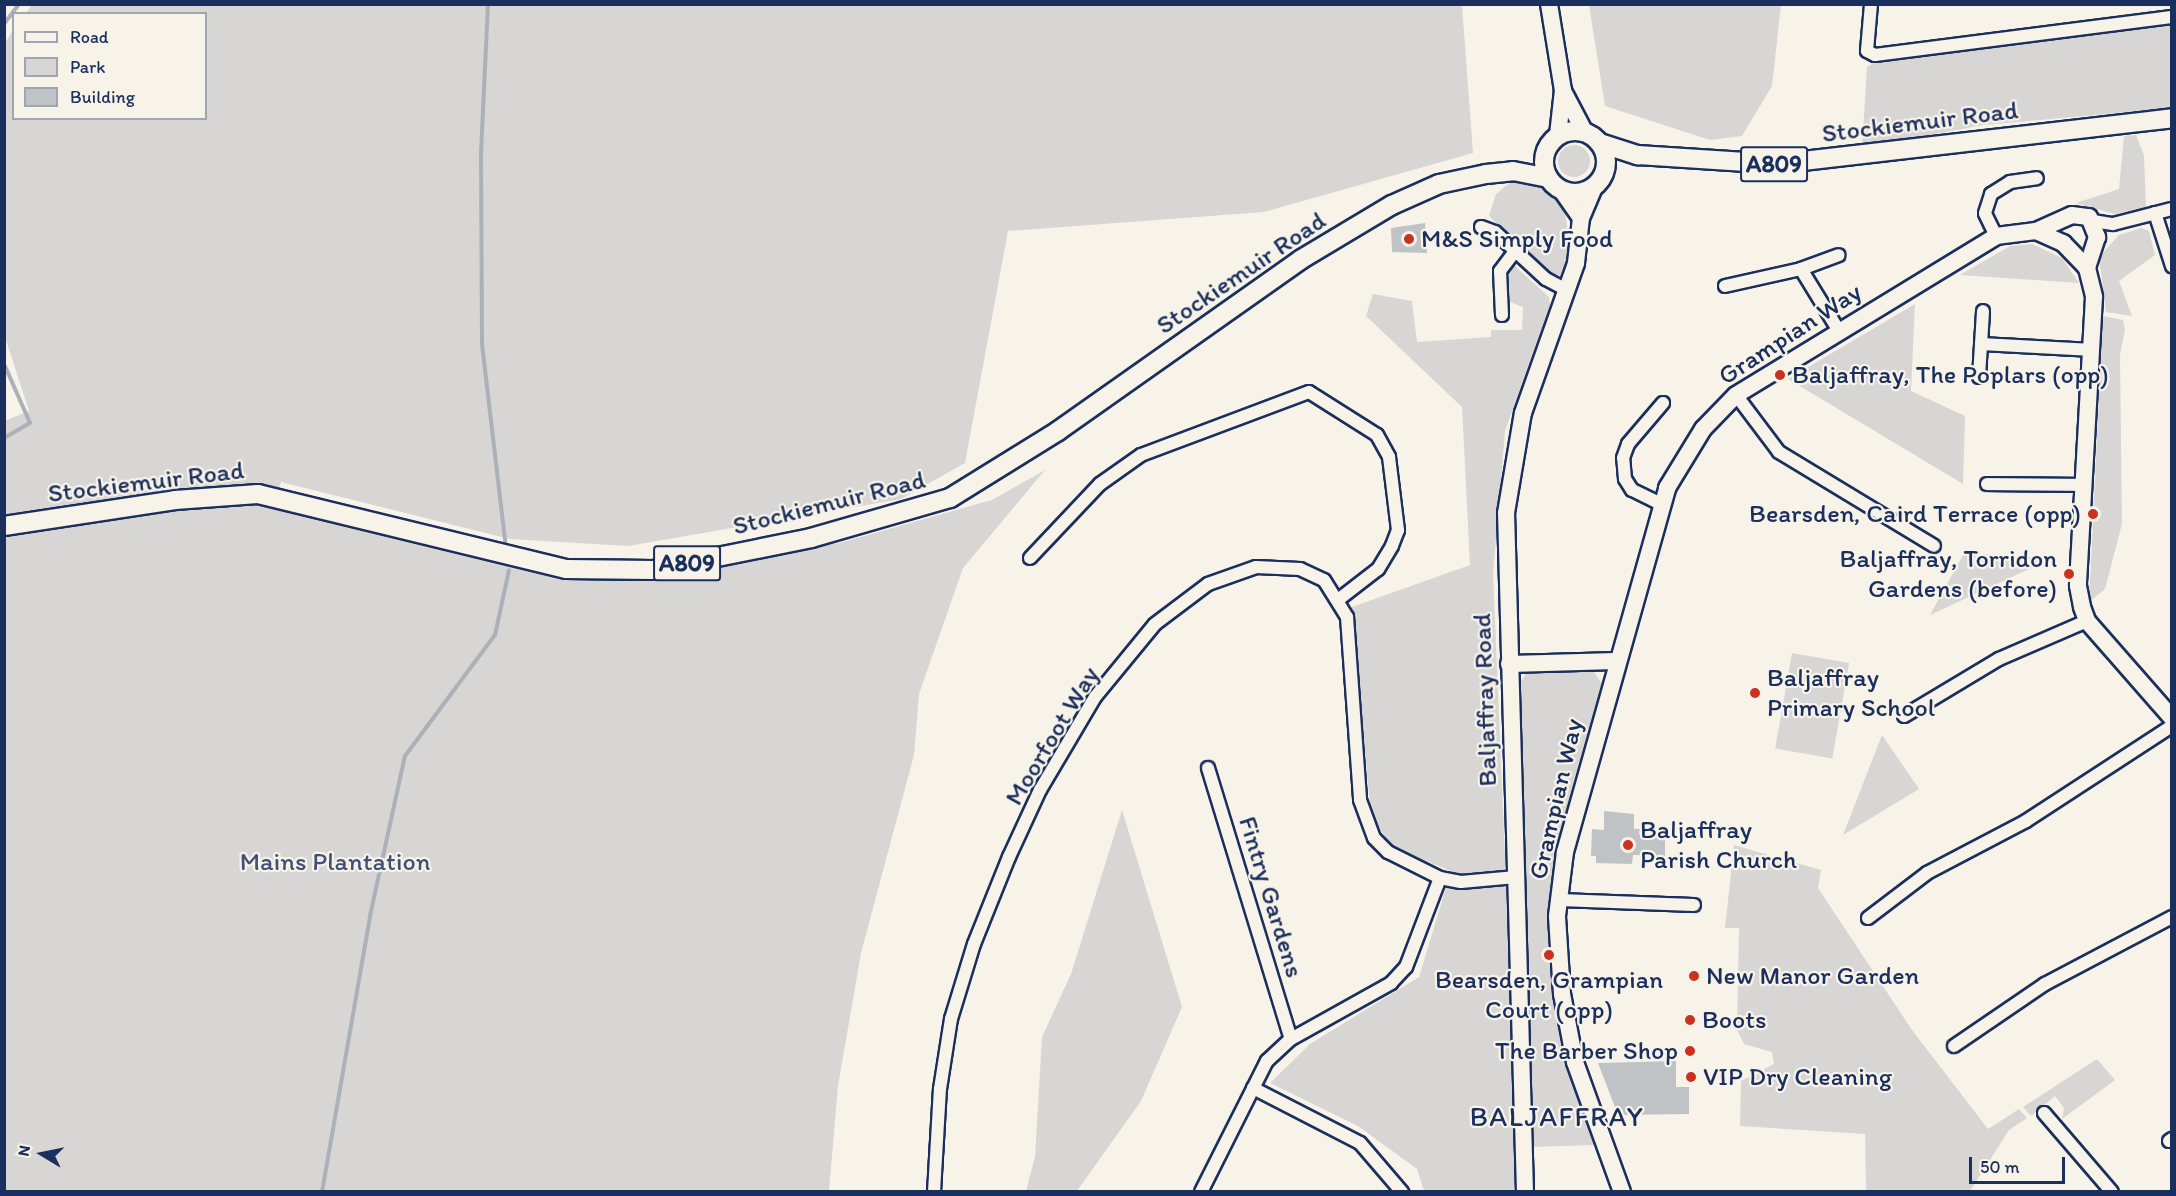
<!DOCTYPE html>
<style>
body{margin:0}
#map{position:relative;width:2176px;height:1196px;overflow:hidden;background:#f7f3e8;font-family:Itim,sans-serif}
div>[style]{position:absolute}
[style*='--x']{left:calc(var(--x)*1px);top:calc(var(--y)*1px);width:calc(var(--w)*1px);rotate:calc(var(--a)*1deg)}
.green>*{inset:0;background:#d7d6d4;transform-origin:0 0}
.round{border-radius:50%}
.stream>*{height:4px;margin:-2px;padding:0 2px;transform-origin:2px;border-radius:2px;background:#acb0b9}
.building>*{inset:0;background:#c0c3c5}
.roads{filter:drop-shadow(2px 0 #1b2f5e) drop-shadow(-2px 0 #1b2f5e) drop-shadow(0 2px #1b2f5e) drop-shadow(0 -2px #1b2f5e)}
.street>*{height:12px;margin:-6px;padding:0 6px;transform-origin:6px;border-radius:6px;background:#f7f3e8}
.secondary>*{height:16px;margin:-8px;padding:0 8px;transform-origin:8px;border-radius:8px;background:#f7f3e8}
.primary>*{height:18px;margin:-9px;padding:0 9px;transform-origin:9px;border-radius:9px;background:#f7f3e8}
.primary>.ring{margin:-9px;padding:0;box-sizing:content-box;background:none;border:18px solid #f7f3e8;border-radius:50%}
.dots>*{width:16px;height:16px;translate:-50% -50%;box-sizing:border-box;border:3px solid #f7f3e8;border-radius:50%}
span{translate:-50% -50%;white-space:nowrap;text-align:center;line-height:1.15;-webkit-text-stroke:4.5px #f7f3e8;paint-order:stroke}
.shield-label span{padding:2px 4px;background:#f7f3e8;border:2px solid;border-radius:4px;-webkit-text-stroke-width:0}
.shield-label{font-size:24px;color:#1b2f5e;font-weight:700}
.street-label{font-size:26px;color:#1b2f5e}
.poi-label{font-size:26px;color:#1b2f5e}
.left{translate:0 -50%;text-align:left}
.right{translate:-100% -50%;text-align:right}
.park-label{font-size:26px;color:#415076}
.quarter-label{font-size:28px;color:#1b2f5e;letter-spacing:1.5px}
.frame{position:absolute;inset:0;border:6px solid #1b2f5e;pointer-events:none}
.legend{position:absolute;left:12px;top:12px;width:195px;height:108px;box-sizing:border-box;background:#f7f3e8;border:2px solid #9fa5b1;margin:0;padding:8px 10px;list-style:none;font-size:18px;color:#1b2f5e}
.legend li{display:flex;align-items:center;gap:12px;height:30px}
.legend b{width:30px;border:2px solid #9fa5b1}
.north{position:absolute;left:12px;top:1124px;width:60px;height:60px;-webkit-text-stroke:4px #f7f3e8;paint-order:stroke;rotate:280deg;font-size:16px;font-weight:700;line-height:24px;text-align:center;color:#1b2f5e}
.north::after{content:'';display:block;margin:auto;width:21px;height:27px;background:#1b2f5e;clip-path:polygon(50% 0,100% 100%,50% 72%,0 100%)}
.scale{position:absolute;left:1969px;top:1157px;width:96px;height:27px;box-sizing:border-box;border:3px solid #1b2f5e;border-top:0;padding-left:8px;font-size:18px;line-height:21px;white-space:nowrap;color:#1b2f5e;-webkit-text-stroke:4px #f7f3e8;paint-order:stroke}
</style>
<div id="map">
<div class="green">
<div style="clip-path:polygon(32px 5px,1462px 5px,1473px 153px,1264px 212px,1008px 231px,965px 463px,901px 499px,628px 546px,510px 539px,281px 482px,275px 503px,561px 580px,626px 578px,839px 543px,992px 500px,1045px 470px,963px 568px,919px 694px,914px 755px,861px 953px,838px 1086px,829px 1191px,5px 1192px,4px 421px,29px 411px,5px 337px,5px 43px,13px 30px,14px 118px,206px 118px,206px 14px,26px 13px)"></div>
<div style="clip-path:polygon(1589px 5px,1781px 5px,1772px 86px,1742px 136px,1710px 140px,1605px 106px)"></div>
<div style="clip-path:polygon(2171px 23px,2171px 108px,1984px 125px,1862px 147px,1867px 67px,1878px 60px)"></div>
<div style="clip-path:polygon(2136px 135px,2144px 155px,2146px 207px,2115px 214px,2076px 203px,2119px 189px,2124px 136px)"></div>
<div class="round" style="left:1558px;top:145px;width:32px;height:32px"></div>
<div style="clip-path:polygon(1512px 181px,1545px 186px,1564px 207px,1571px 250px,1560px 275px,1549px 274px,1489px 216px,1496px 194px)"></div>
<div style="clip-path:polygon(2141px 228px,2149px 231px,2155px 255px,2119px 281px,2132px 316px,2106px 312px,2099px 257px,2119px 235px)"></div>
<div style="clip-path:polygon(2032px 244px,2062px 258px,2079px 283px,1960px 275px,2010px 246px)"></div>
<div style="clip-path:polygon(1514px 265px,1549px 297px,1550px 305px,1505px 431px,1493px 574px,1505px 857px,1526px 857px,1518px 686px,1529px 669px,1590px 666px,1602px 684px,1569px 798px,1552px 887px,1551px 962px,1568px 1066px,1595px 1145px,1532px 1147px,1534px 1191px,1424px 1191px,1417px 1169px,1358px 1126px,1270px 1083px,1310px 1044px,1419px 977px,1451px 871px,1392px 847px,1371px 815px,1352px 607px,1470px 565px,1462px 407px,1366px 316px,1373px 294px,1412px 301px,1417px 342px,1491px 337px,1491px 330px,1522px 330px,1523px 307px,1510px 302px,1507px 295px,1506px 272px)"></div>
<div style="clip-path:polygon(1915px 304px,1911px 391px,1965px 416px,1963px 484px,1788px 379px)"></div>
<div style="clip-path:polygon(2103px 316px,2123px 320px,2125px 330px,2120px 355px,2122px 524px,2105px 589px,2089px 602px)"></div>
<div style="clip-path:polygon(1964px 553px,2053px 558px,1930px 615px)"></div>
<div style="left:1792px;top:653px;width:58px;height:97px;rotate:10deg"></div>
<div style="clip-path:polygon(1882px 735px,1919px 789px,1843px 835px)"></div>
<div style="clip-path:polygon(1122px 810px,1182px 1007px,1141px 1101px,1077px 1191px,1026px 1191px,1035px 1157px,1042px 1037px,1071px 974px)"></div>
<div style="clip-path:polygon(1734px 845px,1821px 870px,1818px 888px,1912px 1030px,1988px 1129px,2019px 1109px,2027px 1118px,2009px 1130px,1970px 1191px,1866px 1191px,1865px 1134px,1740px 1126px,1741px 1081px,1774px 1064px,1772px 1052px,1744px 1044px,1737px 1030px,1739px 928px,1725px 928px)"></div>
<div style="clip-path:polygon(2097px 1059px,2115px 1080px,2062px 1119px,2064px 1108px,2055px 1096px,2031px 1116px,2023px 1107px)"></div>
</div>
<div class="stream">
<div style="--x:488;--y:4;--w:149;--a:92.7"></div>
<div style="--x:481;--y:153;--w:191;--a:89.7"></div>
<div style="--x:482;--y:344;--w:205;--a:83.3"></div>
<div style="--x:4;--y:24;--w:25;--a:-53"></div>
<div style="--x:4;--y:438;--w:30;--a:-30"></div>
<div style="--x:30;--y:423;--w:62;--a:-113.7"></div>
<div style="--x:322;--y:1192;--w:280;--a:-80.1"></div>
<div style="--x:370;--y:916;--w:164;--a:-77.7"></div>
<div style="--x:405;--y:756;--w:151;--a:-53.4"></div>
<div style="--x:495;--y:635;--w:66;--a:-77.8"></div>
</div>
<div class="building">
<div style="clip-path:polygon(1425px 223px,1427px 253px,1392px 252px,1391px 228px)"></div>
<div style="clip-path:polygon(1604px 811px,1634px 814px,1634px 829px,1640px 829px,1639px 834px,1665px 835px,1665px 856px,1633px 855px,1632px 864px,1596px 863px,1596px 856px,1591px 856px,1592px 829px,1604px 830px)"></div>
<div style="clip-path:polygon(1676px 1061px,1676px 1087px,1689px 1087px,1689px 1114px,1618px 1115px,1598px 1063px)"></div>
</div>
<div class="roads">
<div class="street">
<div style="--x:1871;--y:4;--w:47;--a:94.9"></div>
<div style="--x:1867;--y:51;--w:9;--a:27"></div>
<div style="--x:1875;--y:55;--w:299;--a:-7.3"></div>
<div style="--x:2155;--y:213;--w:56;--a:72.2"></div>
<div style="--x:2093;--y:221;--w:20;--a:9"></div>
<div style="--x:2113;--y:224;--w:61;--a:-14.3"></div>
<div style="--x:1481;--y:227;--w:15;--a:20"></div>
<div style="--x:1495;--y:232;--w:69;--a:42.7"></div>
<div style="--x:1546;--y:279;--w:24;--a:28"></div>
<div style="--x:1996;--y:236;--w:25;--a:-116"></div>
<div style="--x:1985;--y:213;--w:20;--a:-72"></div>
<div style="--x:1991;--y:194;--w:22;--a:-32"></div>
<div style="--x:2010;--y:182;--w:27;--a:-8"></div>
<div style="--x:1801;--y:269;--w:73;--a:58.5"></div>
<div style="--x:1725;--y:286;--w:78;--a:-12.6"></div>
<div style="--x:1801;--y:269;--w:40;--a:-20.2"></div>
<div style="--x:1502;--y:315;--w:44;--a:-92.6"></div>
<div style="--x:1500;--y:271;--w:25;--a:-53"></div>
<div style="--x:1981;--y:344;--w:112;--a:3.1"></div>
<div style="--x:1979;--y:377;--w:66;--a:-86.5"></div>
<div style="--x:1736;--y:395;--w:71;--a:53"></div>
<div style="--x:1779;--y:452;--w:181;--a:31.2"></div>
<div style="--x:1987;--y:484;--w:97;--a:0.6"></div>
<div style="--x:1661;--y:504;--w:32;--a:-154"></div>
<div style="--x:1632;--y:490;--w:13;--a:-122"></div>
<div style="--x:1625;--y:479;--w:21;--a:-95"></div>
<div style="--x:1623;--y:458;--w:15;--a:-70"></div>
<div style="--x:1628;--y:444;--w:54;--a:-49.5"></div>
<div style="--x:1030;--y:558;--w:102;--a:-46.6"></div>
<div style="--x:1100;--y:484;--w:50;--a:-35.3"></div>
<div style="--x:1141;--y:455;--w:179;--a:-20.6"></div>
<div style="--x:1309;--y:392;--w:80;--a:32.3"></div>
<div style="--x:1377;--y:435;--w:25;--a:61"></div>
<div style="--x:1389;--y:457;--w:74;--a:83"></div>
<div style="--x:1398;--y:530;--w:17;--a:111"></div>
<div style="--x:1392;--y:546;--w:27;--a:121"></div>
<div style="--x:1378;--y:569;--w:49;--a:142.4"></div>
<div style="--x:1904;--y:716;--w:111;--a:-31"></div>
<div style="--x:1999;--y:659;--w:96;--a:-23.4"></div>
<div style="--x:1208;--y:768;--w:283;--a:73"></div>
<div style="--x:1559;--y:900;--w:135;--a:2.1"></div>
<div style="--x:1868;--y:918;--w:74;--a:-37.3"></div>
<div style="--x:1927;--y:873;--w:112;--a:-27.7"></div>
<div style="--x:2026;--y:821;--w:174;--a:-33.1"></div>
<div style="--x:1954;--y:1046;--w:110;--a:-34.3"></div>
<div style="--x:2045;--y:984;--w:144;--a:-27.8"></div>
<div style="--x:1253;--y:1088;--w:120;--a:27.2"></div>
<div style="--x:1360;--y:1143;--w:65;--a:49.4"></div>
<div style="--x:2044;--y:1113;--w:104;--a:49.3"></div>
<div style="--x:2169;--y:1141;--w:4;--a:-34"></div>
<div style="--x:934;--y:1192;--w:103;--a:-86.7"></div>
<div style="--x:940;--y:1089;--w:71;--a:-81.1"></div>
<div style="--x:951;--y:1019;--w:78;--a:-73"></div>
<div style="--x:974;--y:944;--w:94;--a:-68.1"></div>
<div style="--x:1009;--y:857;--w:74;--a:-65.2"></div>
<div style="--x:1040;--y:790;--w:108;--a:-59.4"></div>
<div style="--x:1095;--y:697;--w:94;--a:-50.6"></div>
<div style="--x:1155;--y:624;--w:66;--a:-37"></div>
<div style="--x:1208;--y:584;--w:51;--a:-19.5"></div>
<div style="--x:1256;--y:567;--w:44;--a:2.6"></div>
<div style="--x:1300;--y:569;--w:26;--a:25"></div>
<div style="--x:1324;--y:580;--w:44;--a:58.1"></div>
<div style="--x:1347;--y:617;--w:183;--a:85.9"></div>
<div style="--x:1360;--y:800;--w:40;--a:69.8"></div>
<div style="--x:1374;--y:838;--w:20;--a:45"></div>
<div style="--x:1388;--y:852;--w:58;--a:26.6"></div>
<div style="--x:1440;--y:878;--w:21;--a:11"></div>
<div style="--x:1461;--y:882;--w:55;--a:-5.2"></div>
<div style="--x:1201;--y:1192;--w:147;--a:-63.3"></div>
<div style="--x:1267;--y:1061;--w:33;--a:-43"></div>
<div style="--x:1291;--y:1039;--w:115;--a:-29.2"></div>
<div style="--x:1391;--y:983;--w:22;--a:-47"></div>
<div style="--x:1406;--y:967;--w:95;--a:-69.1"></div>
</div>
<div class="secondary">
<div style="--x:1549;--y:4;--w:87;--a:80.8"></div>
<div style="--x:1563;--y:90;--w:45;--a:96.3"></div>
<div style="--x:1563;--y:91;--w:45;--a:62.3"></div>
<div style="--x:1562;--y:191;--w:33;--a:55"></div>
<div style="--x:2036;--y:231;--w:39;--a:-24"></div>
<div style="--x:2072;--y:215;--w:17;--a:7"></div>
<div style="--x:2089;--y:217;--w:22;--a:68"></div>
<div style="--x:2097;--y:237;--w:33;--a:108"></div>
<div style="--x:1509;--y:664;--w:108;--a:-1.6"></div>
<div style="--x:1525;--y:1192;--w:679;--a:-91.6"></div>
<div style="--x:1506;--y:513;--w:101;--a:-80.4"></div>
<div style="--x:1523;--y:413;--w:159;--a:-70.5"></div>
<div style="--x:1576;--y:263;--w:45;--a:-83.7"></div>
<div style="--x:1581;--y:218;--w:34;--a:-67"></div>
<div style="--x:1622;--y:1192;--w:138;--a:-109.9"></div>
<div style="--x:1575;--y:1062;--w:69;--a:-100.8"></div>
<div style="--x:1562;--y:994;--w:78;--a:-93.7"></div>
<div style="--x:1557;--y:916;--w:64;--a:-82.9"></div>
<div style="--x:1565;--y:852;--w:378;--a:-74.3"></div>
<div style="--x:1667;--y:488;--w:69;--a:-58.6"></div>
<div style="--x:1703;--y:429;--w:47;--a:-45.9"></div>
<div style="--x:1736;--y:395;--w:305;--a:-31.4"></div>
<div style="--x:1996;--y:236;--w:40;--a:-7.1"></div>
<div style="--x:2036;--y:231;--w:30;--a:24"></div>
<div style="--x:2063;--y:243;--w:35;--a:46"></div>
<div style="--x:2087;--y:268;--w:30;--a:76"></div>
<div style="--x:2094;--y:297;--w:289;--a:93.2"></div>
<div style="--x:2078;--y:586;--w:21;--a:79"></div>
<div style="--x:2082;--y:607;--w:15;--a:70"></div>
<div style="--x:2087;--y:621;--w:129;--a:48.8"></div>
</div>
<div class="primary">
<div class="ring" style="left:1544px;top:131px;width:44px;height:44px"></div>
<div style="--x:1600;--y:143;--w:40;--a:18"></div>
<div style="--x:1638;--y:155;--w:139;--a:3.7"></div>
<div style="--x:1777;--y:164;--w:398;--a:-6.6"></div>
<div style="--x:4;--y:526;--w:173;--a:-8.6"></div>
<div style="--x:175;--y:500;--w:83;--a:-4.1"></div>
<div style="--x:258;--y:494;--w:317;--a:13.7"></div>
<div style="--x:566;--y:569;--w:87;--a:0.7"></div>
<div style="--x:653;--y:570;--w:161;--a:-11.4"></div>
<div style="--x:811;--y:538;--w:145;--a:-16.1"></div>
<div style="--x:950;--y:498;--w:127;--a:-31.8"></div>
<div style="--x:1058;--y:431;--w:296;--a:-35.2"></div>
<div style="--x:1300;--y:260;--w:107;--a:-30.9"></div>
<div style="--x:1392;--y:205;--w:51;--a:-24.1"></div>
<div style="--x:1439;--y:184;--w:48;--a:-12"></div>
<div style="--x:1486;--y:174;--w:27;--a:-6"></div>
<div style="--x:1513;--y:171;--w:36;--a:11"></div>
</div>
</div>
<div class="dots">
<div style="left:1409px;top:239px;background:#c8321e"></div>
<div style="left:1780px;top:375px;background:#c8321e"></div>
<div style="left:2093px;top:514px;background:#c8321e"></div>
<div style="left:2069px;top:574px;background:#c8321e"></div>
<div style="left:1755px;top:693px;background:#c8321e"></div>
<div style="left:1628px;top:845px;background:#c8321e"></div>
<div style="left:1549px;top:955px;background:#c8321e"></div>
<div style="left:1694px;top:976px;background:#c8321e"></div>
<div style="left:1690px;top:1020px;background:#c8321e"></div>
<div style="left:1690px;top:1051px;background:#c8321e"></div>
<div style="left:1691px;top:1077px;background:#c8321e"></div>
</div>
<div class="shield-label">
<span style="left:1774px;top:164px">A809</span>
<span style="left:687px;top:563px">A809</span>
</div>
<div class="street-label">
<span style="left:1920px;top:122px;rotate:-7deg">Stockiemuir Road</span>
<span style="left:1241px;top:273px;rotate:-34deg">Stockiemuir Road</span>
<span style="left:1790px;top:334px;rotate:-33deg">Grampian Way</span>
<span style="left:146px;top:482px;rotate:-7deg">Stockiemuir Road</span>
<span style="left:829px;top:503px;rotate:-14deg">Stockiemuir Road</span>
<span style="left:1485px;top:700px;rotate:-92deg">Baljaffray Road</span>
<span style="left:1052px;top:736px;rotate:-59deg">Moorfoot Way</span>
<span style="left:1556px;top:799px;rotate:-77deg">Grampian Way</span>
<span style="left:1271px;top:897px;rotate:73deg">Fintry Gardens</span>
</div>
<div class="poi-label">
<span class="left" style="left:1421px;top:239px">M&amp;S Simply Food</span>
<span class="left" style="left:1792px;top:375px">Baljaffray, The Poplars (opp)</span>
<span class="right" style="left:2081px;top:514px">Bearsden, Caird Terrace (opp)</span>
<span class="right" style="left:2057px;top:574px">Baljaffray, Torridon<br>Gardens (before)</span>
<span class="left" style="left:1767px;top:693px">Baljaffray<br>Primary School</span>
<span class="left" style="left:1640px;top:845px">Baljaffray<br>Parish Church</span>
<span class="left" style="left:1706px;top:976px">New Manor Garden</span>
<span style="left:1549px;top:995px">Bearsden, Grampian<br>Court (opp)</span>
<span class="left" style="left:1702px;top:1020px">Boots</span>
<span class="right" style="left:1678px;top:1051px">The Barber Shop</span>
<span class="left" style="left:1703px;top:1077px">VIP Dry Cleaning</span>
</div>
<div class="park-label">
<span style="left:335px;top:862px">Mains Plantation</span>
</div>
<div class="quarter-label">
<span style="left:1557px;top:1116px">BALJAFFRAY</span>
</div>
<div class="frame"></div>
<ul class="legend">
<li><b style="height:8px;background:#f7f3e8"></b>Road</li>
<li><b style="height:16px;background:#d7d6d4"></b>Park</li>
<li><b style="height:16px;background:#c0c3c5"></b>Building</li>
</ul>
<div class="north">N</div>
<div class="scale">50 m</div>
</div>
